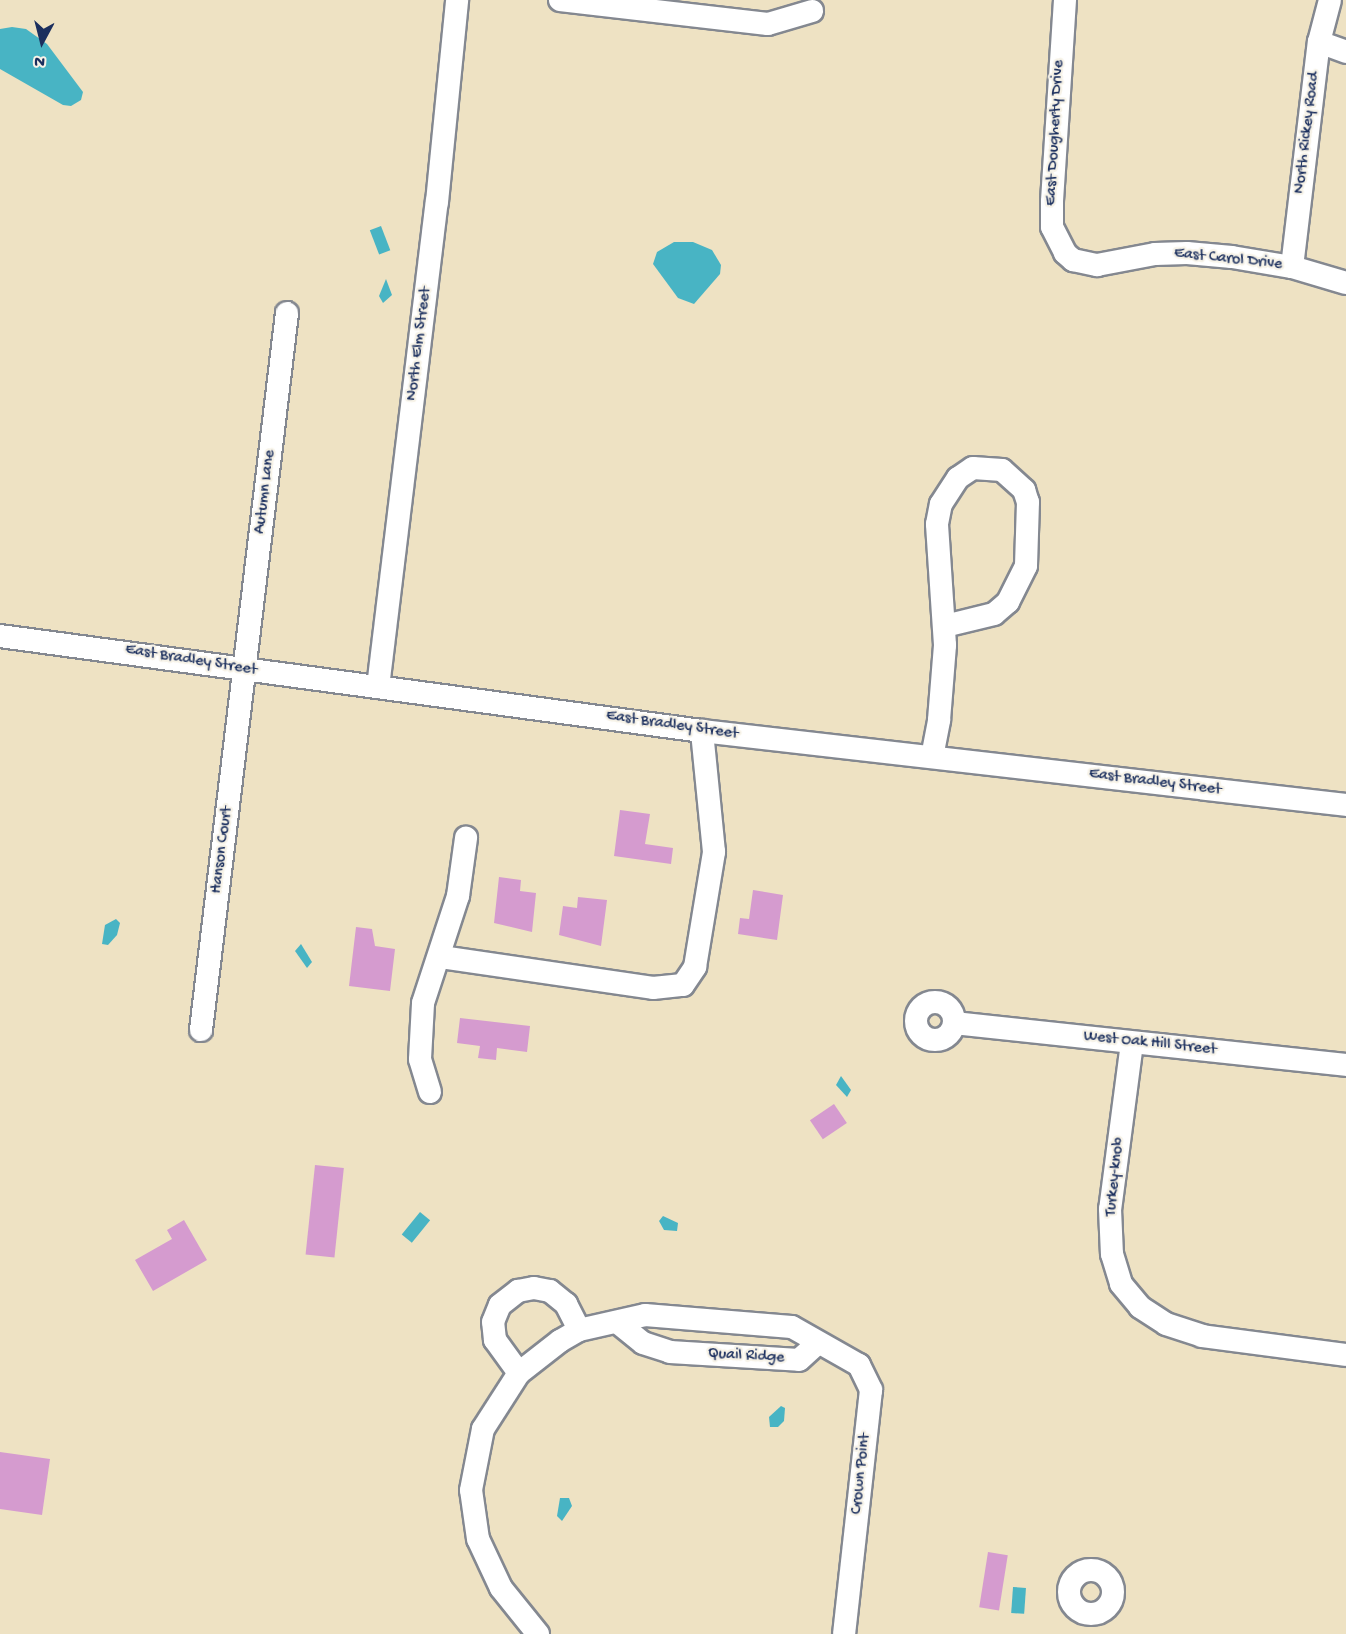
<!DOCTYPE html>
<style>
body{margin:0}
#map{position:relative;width:1346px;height:1634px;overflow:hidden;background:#eee2c3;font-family:"Gochi Hand",sans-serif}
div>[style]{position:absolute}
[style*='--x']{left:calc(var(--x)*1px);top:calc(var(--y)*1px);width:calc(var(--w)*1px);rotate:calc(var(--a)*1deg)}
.water>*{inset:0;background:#48b4c4;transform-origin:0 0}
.building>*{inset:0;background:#d59bcf;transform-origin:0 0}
.roads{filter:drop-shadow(2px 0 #848890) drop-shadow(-2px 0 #848890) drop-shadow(0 2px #848890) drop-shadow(0 -2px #848890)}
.minor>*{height:22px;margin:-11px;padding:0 11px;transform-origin:11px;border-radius:11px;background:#fff}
.minor>.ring{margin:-11px;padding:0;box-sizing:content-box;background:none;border:22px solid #fff;border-radius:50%}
span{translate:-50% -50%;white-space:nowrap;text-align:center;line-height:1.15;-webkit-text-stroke:4.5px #f7f3e8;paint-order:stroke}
.street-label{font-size:16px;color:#1b2f5e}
.north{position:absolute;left:12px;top:12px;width:60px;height:60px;-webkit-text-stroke:4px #f7f3e8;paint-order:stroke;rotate:187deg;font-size:16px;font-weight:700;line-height:24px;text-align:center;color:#1b2f5e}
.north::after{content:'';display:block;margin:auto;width:21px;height:27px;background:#1b2f5e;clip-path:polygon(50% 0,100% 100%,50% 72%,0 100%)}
</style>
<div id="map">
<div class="water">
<div style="clip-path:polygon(12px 27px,26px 29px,47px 44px,83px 92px,81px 100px,71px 106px,63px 105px,0 69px,0 29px)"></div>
<div style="left:381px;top:226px;width:26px;height:12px;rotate:69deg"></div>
<div style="clip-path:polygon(674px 242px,693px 242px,712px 250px,721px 265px,720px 274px,694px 304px,678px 298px,653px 264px,657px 252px)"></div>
<div style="clip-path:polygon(386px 279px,392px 295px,383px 303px,379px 296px)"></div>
<div style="clip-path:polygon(116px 919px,120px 923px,117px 935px,108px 945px,102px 944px,105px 925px)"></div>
<div style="clip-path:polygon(301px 944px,312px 962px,307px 968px,295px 951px)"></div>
<div style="clip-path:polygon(841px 1076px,851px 1090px,847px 1097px,836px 1085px)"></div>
<div style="left:420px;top:1212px;width:13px;height:29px;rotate:39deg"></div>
<div style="clip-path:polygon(663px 1216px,678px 1223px,677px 1231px,664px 1230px,659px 1221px)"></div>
<div style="clip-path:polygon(781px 1406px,785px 1408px,784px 1421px,778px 1427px,770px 1427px,769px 1417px)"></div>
<div style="clip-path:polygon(560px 1498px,569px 1498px,572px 1506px,562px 1521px,557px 1516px)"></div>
<div style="left:1013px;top:1587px;width:13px;height:26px;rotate:4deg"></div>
</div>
<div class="building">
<div style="clip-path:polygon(620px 810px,650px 814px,645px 844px,673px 848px,671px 864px,614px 856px)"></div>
<div style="clip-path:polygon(499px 877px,521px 880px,520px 891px,536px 893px,532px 932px,494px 923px)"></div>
<div style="clip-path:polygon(753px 890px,783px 895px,777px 940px,738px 934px,740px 918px,749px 919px)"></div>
<div style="clip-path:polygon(578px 897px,607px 900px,601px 946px,559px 935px,563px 906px,577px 908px)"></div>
<div style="clip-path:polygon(356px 927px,372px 929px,375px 946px,395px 949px,390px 991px,349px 986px)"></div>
<div style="clip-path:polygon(460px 1018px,530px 1026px,527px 1052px,497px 1048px,496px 1060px,478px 1058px,480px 1046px,457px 1043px)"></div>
<div style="left:834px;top:1104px;width:23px;height:29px;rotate:56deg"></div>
<div style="left:315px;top:1165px;width:29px;height:90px;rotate:6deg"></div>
<div style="clip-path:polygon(184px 1220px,207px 1260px,153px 1291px,135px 1260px,172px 1239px,167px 1230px)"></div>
<div style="clip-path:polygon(0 1452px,50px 1459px,42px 1515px,0 1509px)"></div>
<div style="left:988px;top:1552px;width:20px;height:56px;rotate:9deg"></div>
</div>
<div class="roads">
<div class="minor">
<div style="--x:560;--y:0;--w:209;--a:6.6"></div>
<div style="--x:768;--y:24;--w:46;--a:-16.5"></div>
<div style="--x:1065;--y:0;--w:202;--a:93.7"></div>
<div style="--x:1052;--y:202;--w:25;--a:90"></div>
<div style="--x:1052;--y:227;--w:29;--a:63"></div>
<div style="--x:1065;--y:253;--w:11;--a:41"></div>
<div style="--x:1073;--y:260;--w:25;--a:12"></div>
<div style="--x:1097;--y:265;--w:59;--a:-10.7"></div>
<div style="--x:1155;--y:254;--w:32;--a:-2"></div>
<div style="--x:1187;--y:253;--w:45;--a:5.1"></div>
<div style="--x:1232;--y:257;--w:61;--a:9.5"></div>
<div style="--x:1292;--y:267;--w:56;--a:16.5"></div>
<div style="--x:1319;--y:42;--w:29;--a:20"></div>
<div style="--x:1292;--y:267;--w:227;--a:-83.2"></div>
<div style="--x:1319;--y:42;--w:43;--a:-75.3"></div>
<div style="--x:0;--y:636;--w:708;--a:7.71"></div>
<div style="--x:702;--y:731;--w:648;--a:6.55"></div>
<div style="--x:378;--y:687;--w:489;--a:-83.1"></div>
<div style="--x:437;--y:202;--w:203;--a:-84.3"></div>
<div style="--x:932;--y:757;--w:38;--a:-79"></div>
<div style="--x:939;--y:720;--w:75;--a:-85.4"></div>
<div style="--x:945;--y:645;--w:121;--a:-93.8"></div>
<div style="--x:937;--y:524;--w:20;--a:-79"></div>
<div style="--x:941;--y:504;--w:31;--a:-57"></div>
<div style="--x:958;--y:478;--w:18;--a:-34"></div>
<div style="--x:973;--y:468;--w:29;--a:4"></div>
<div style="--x:1002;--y:470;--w:30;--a:42"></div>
<div style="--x:1024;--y:490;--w:13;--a:72"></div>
<div style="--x:1028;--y:502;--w:64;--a:91.8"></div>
<div style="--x:1026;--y:566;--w:40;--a:116.6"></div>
<div style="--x:1008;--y:602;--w:18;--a:139"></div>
<div style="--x:994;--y:614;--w:50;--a:166.2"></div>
<div style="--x:441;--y:957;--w:214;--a:8.3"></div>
<div style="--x:653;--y:988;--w:30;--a:-6"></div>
<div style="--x:683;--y:985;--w:22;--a:-56"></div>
<div style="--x:695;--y:967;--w:117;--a:-80.6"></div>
<div style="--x:714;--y:852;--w:122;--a:-95.7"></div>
<div class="ring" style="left:916px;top:1002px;width:16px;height:16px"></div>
<div style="--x:954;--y:1023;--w:394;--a:6.1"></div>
<div style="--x:201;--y:1030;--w:722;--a:-83.16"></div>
<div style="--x:1132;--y:1043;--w:167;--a:97.5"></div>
<div style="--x:1110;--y:1209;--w:45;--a:87.5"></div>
<div style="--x:1112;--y:1254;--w:31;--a:73"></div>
<div style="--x:1121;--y:1284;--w:30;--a:50"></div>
<div style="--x:1140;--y:1307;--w:31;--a:33"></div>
<div style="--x:1166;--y:1324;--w:38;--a:18"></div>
<div style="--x:1202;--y:1336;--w:145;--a:7.5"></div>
<div style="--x:430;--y:1092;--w:34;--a:-107"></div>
<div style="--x:420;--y:1059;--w:56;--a:-86.9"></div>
<div style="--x:423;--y:1003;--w:113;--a:-71.9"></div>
<div style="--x:458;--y:896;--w:59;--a:-82.1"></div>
<div style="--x:617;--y:1322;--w:33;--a:39"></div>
<div style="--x:643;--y:1343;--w:28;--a:18"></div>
<div style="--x:670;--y:1352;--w:129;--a:3.5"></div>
<div style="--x:799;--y:1360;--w:24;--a:-42"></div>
<div style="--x:519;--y:1373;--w:41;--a:-126"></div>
<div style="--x:495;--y:1340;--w:18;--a:-96"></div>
<div style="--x:493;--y:1322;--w:18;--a:-68"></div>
<div style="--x:500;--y:1305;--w:23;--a:-38"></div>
<div style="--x:518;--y:1291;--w:16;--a:-11"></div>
<div style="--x:534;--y:1288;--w:16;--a:11"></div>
<div style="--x:550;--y:1291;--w:21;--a:39"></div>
<div style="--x:566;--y:1304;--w:29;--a:63"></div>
<div class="ring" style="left:1069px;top:1570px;width:22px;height:22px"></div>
<div style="--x:538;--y:1634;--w:59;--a:-128.8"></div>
<div style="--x:501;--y:1588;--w:54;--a:-115.1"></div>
<div style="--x:478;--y:1539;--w:49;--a:-98.1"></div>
<div style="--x:471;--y:1490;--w:62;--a:-78.9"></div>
<div style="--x:483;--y:1429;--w:67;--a:-57.3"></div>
<div style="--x:519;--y:1373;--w:52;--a:-38"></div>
<div style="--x:560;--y:1341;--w:22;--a:-30"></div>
<div style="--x:579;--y:1330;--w:68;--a:-12.8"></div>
<div style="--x:645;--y:1315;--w:147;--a:4.7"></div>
<div style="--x:792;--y:1327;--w:77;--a:29.6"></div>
<div style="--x:859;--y:1365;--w:28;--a:64"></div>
<div style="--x:871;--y:1390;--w:245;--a:96.3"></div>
</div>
</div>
<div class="street-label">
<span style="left:1056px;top:133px;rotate:-87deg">East Dougherty Drive</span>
<span style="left:1308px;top:133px;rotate:-83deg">North Rickey Road</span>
<span style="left:1228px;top:260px;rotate:6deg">East Carol Drive</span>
<span style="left:420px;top:344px;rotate:-83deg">North Elm Street</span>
<span style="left:266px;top:492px;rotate:-83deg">Autumn Lane</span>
<span style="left:191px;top:661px;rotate:9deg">East Bradley Street</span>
<span style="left:672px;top:726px;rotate:8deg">East Bradley Street</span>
<span style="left:1155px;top:783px;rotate:7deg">East Bradley Street</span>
<span style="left:223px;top:850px;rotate:-83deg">Hanson Court</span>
<span style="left:1150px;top:1044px;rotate:6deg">West Oak Hill Street</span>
<span style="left:1116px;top:1177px;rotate:-84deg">Turkey-knob</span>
<span style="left:746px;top:1357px;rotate:3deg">Quail Ridge</span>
<span style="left:862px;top:1474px;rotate:-84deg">Crown Point</span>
</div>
<div class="north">N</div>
</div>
